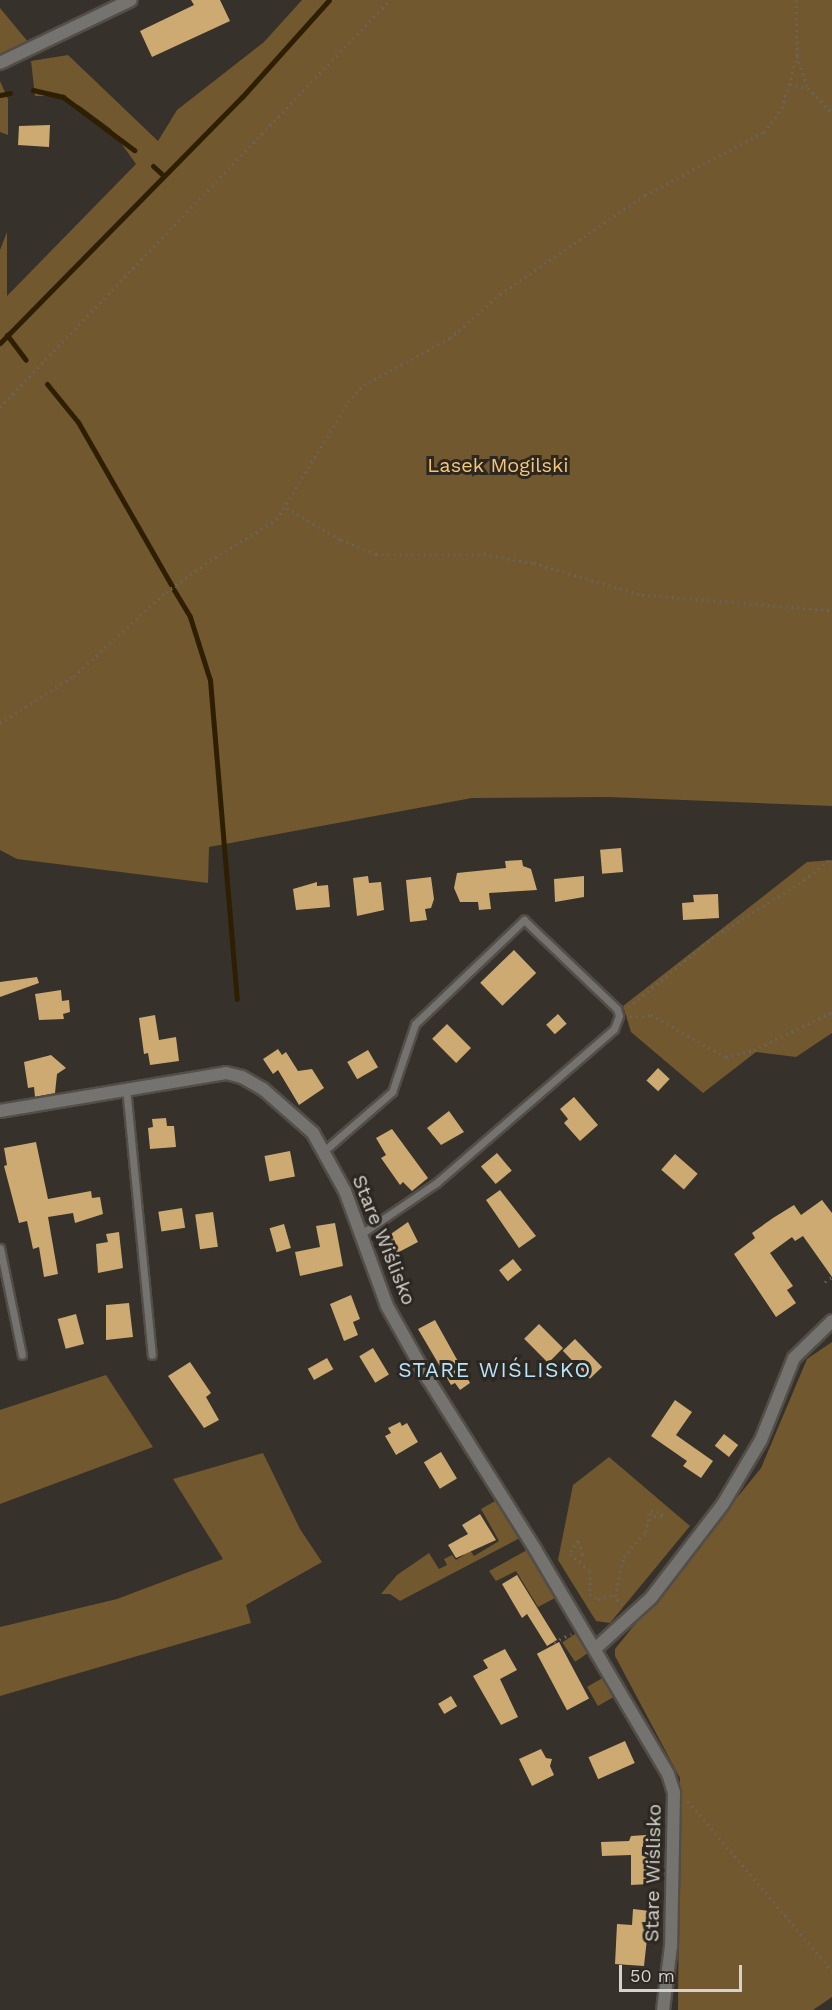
<!DOCTYPE html>
<meta charset="utf-8">
<style>
body{margin:0}
#map{position:relative;width:832px;height:2010px;overflow:hidden;background:#36312a;font-family:"Work Sans",sans-serif}
div>[style]{position:absolute}
[style*='--x']{left:calc(var(--x)*1px);top:calc(var(--y)*1px);width:calc(var(--w)*1px);rotate:calc(var(--a)*1deg)}
.green>*{inset:0;background:#71582e;transform-origin:0 0}
.stream>*{height:5px;margin:-2.5px;padding:0 2.5px;transform-origin:2.5px;border-radius:2.5px;background:#2f1f02}
.building>*{inset:0;background:#ccaa72;transform-origin:0 0}
.path>*{height:3px;margin-top:-1.5px;transform-origin:0;background:repeating-linear-gradient(90deg,#69655e 0 1.5px,transparent 0 6px)}
.roads{filter:drop-shadow(2px 0 #534e47) drop-shadow(-2px 0 #534e47) drop-shadow(0 2px #534e47) drop-shadow(0 -2px #534e47)}
.service>*{height:7px;margin:-3.5px;padding:0 3.5px;transform-origin:3.5px;border-radius:3.5px;background:#75736f}
.minor>*{height:12px;margin:-6px;padding:0 6px;transform-origin:6px;border-radius:6px;background:#75736f}
span{translate:-50% -50%;white-space:nowrap;text-align:center;line-height:1.15;-webkit-text-stroke:6px #2c2720;paint-order:stroke}
.park-label{font-size:20px;color:#f6c575}
.street-label{font-size:20px;color:#d5d2cd}
.neighbourhood-label{font-size:21px;color:#b6e7ff;letter-spacing:1.5px}
.scale{position:absolute;left:619px;top:1965px;width:123px;height:27px;box-sizing:border-box;border:3px solid #d5d2cd;border-top:0;padding-left:8px;font-size:18px;line-height:21px;white-space:nowrap;color:#d5d2cd;-webkit-text-stroke:4px #2c2720;paint-order:stroke}
</style>
<div id="map">
<div class="green">
<div style="clip-path:polygon(302px 0,832px 0,832px 806px,609px 797px,472px 798px,209px 847px,208px 883px,17px 859px,0 850px,0 250px,7px 232px,7px 296px,136px 164px,111px 129px,80px 106px,55px 96px,35px 96px,31px 61px,68px 55px,158px 141px,177px 110px,264px 42px)"></div>
<div style="clip-path:polygon(0 8px,29px 43px,0 58px)"></div>
<div style="clip-path:polygon(0 81px,8px 99px,8px 135px,0 132px)"></div>
<div style="clip-path:polygon(832px 860px,832px 1033px,796px 1057px,756px 1052px,703px 1093px,631px 1032px,623px 1006px,807px 862px)"></div>
<div style="clip-path:polygon(832px 1342px,832px 1997px,813px 2010px,678px 2010px,680px 1778px,615px 1656px,615px 1649px,761px 1468px,807px 1359px)"></div>
<div style="clip-path:polygon(106px 1375px,153px 1447px,0 1504px,0 1410px)"></div>
<div style="clip-path:polygon(263px 1453px,300px 1529px,322px 1562px,246px 1605px,251px 1623px,0 1696px,0 1627px,117px 1599px,223px 1559px,173px 1479px)"></div>
<div style="clip-path:polygon(609px 1457px,690px 1526px,610px 1623px,596px 1621px,558px 1560px,573px 1485px)"></div>
<div style="clip-path:polygon(497px 1500px,520px 1538px,400px 1601px,390px 1594px,381px 1594px,397px 1575px,429px 1553px,439px 1569px,447px 1565px,444px 1559px,452px 1555px,456px 1560px,464px 1555px,456px 1541px,461px 1537px,474px 1556px,499px 1541px,481px 1509px)"></div>
<div style="clip-path:polygon(527px 1550px,555px 1598px,538px 1607px,516px 1571px,496px 1581px,489px 1571px)"></div>
<div style="left:578px;top:1632px;width:23px;height:19px;rotate:56deg"></div>
<div style="left:606px;top:1676px;width:22px;height:22px;rotate:60deg"></div>
</div>
<div class="stream">
<div style="--x:33;--y:90;--w:31;--a:13"></div>
<div style="--x:63;--y:97;--w:89;--a:36.7"></div>
<div style="--x:0;--y:95;--w:10;--a:-11"></div>
<div style="--x:153;--y:166;--w:12;--a:42"></div>
<div style="--x:7;--y:335;--w:31;--a:53"></div>
<div style="--x:0;--y:343;--w:345;--a:-45.5"></div>
<div style="--x:242;--y:97;--w:130;--a:-48.1"></div>
<div style="--x:47;--y:384;--w:49;--a:50.8"></div>
<div style="--x:78;--y:422;--w:189;--a:60.2"></div>
<div style="--x:174;--y:590;--w:31;--a:59"></div>
<div style="--x:190;--y:617;--w:66;--a:72.4"></div>
<div style="--x:210;--y:680;--w:320;--a:85.2"></div>
</div>
<div class="building">
<div style="clip-path:polygon(191px 0,220px 0,230px 21px,152px 57px,140px 31px,194px 5px)"></div>
<div style="clip-path:polygon(50px 125px,49px 147px,18px 145px,19px 126px)"></div>
<div style="left:621px;top:848px;width:24px;height:21px;rotate:85deg"></div>
<div style="clip-path:polygon(522px 860px,523px 866px,531px 869px,537px 890px,489px 893px,491px 909px,479px 910px,478px 902px,460px 902px,454px 888px,457px 873px,506px 868px,505px 861px)"></div>
<div style="clip-path:polygon(368px 876px,369px 883px,381px 882px,384px 910px,357px 916px,353px 878px)"></div>
<div style="clip-path:polygon(584px 876px,584px 897px,555px 902px,554px 879px)"></div>
<div style="clip-path:polygon(431px 877px,434px 899px,431px 908px,425px 909px,427px 920px,410px 922px,406px 880px)"></div>
<div style="clip-path:polygon(317px 882px,317px 886px,328px 885px,330px 907px,296px 910px,293px 889px)"></div>
<div style="clip-path:polygon(718px 894px,719px 918px,683px 920px,682px 903px,694px 902px,693px 895px)"></div>
<div style="left:514px;top:950px;width:32px;height:47px;rotate:46deg"></div>
<div style="clip-path:polygon(37px 977px,39px 983px,0 997px,0 982px)"></div>
<div style="clip-path:polygon(61px 990px,62px 1001px,69px 1000px,70px 1012px,63px 1014px,64px 1019px,39px 1020px,35px 994px)"></div>
<div style="left:558px;top:1014px;width:13px;height:16px;rotate:48deg"></div>
<div style="clip-path:polygon(155px 1015px,159px 1040px,176px 1037px,179px 1061px,150px 1065px,148px 1053px,144px 1054px,139px 1018px)"></div>
<div style="left:447px;top:1024px;width:34px;height:21px;rotate:45deg"></div>
<div style="clip-path:polygon(278px 1049px,282px 1055px,286px 1052px,298px 1071px,312px 1069px,324px 1088px,299px 1105px,278px 1070px,273px 1074px,263px 1059px)"></div>
<div style="left:368px;top:1050px;width:20px;height:24px;rotate:60deg"></div>
<div style="clip-path:polygon(51px 1055px,66px 1068px,57px 1074px,55px 1093px,35px 1097px,34px 1087px,28px 1088px,24px 1062px)"></div>
<div style="left:658px;top:1068px;width:16px;height:17px;rotate:43deg"></div>
<div style="clip-path:polygon(574px 1097px,598px 1125px,580px 1141px,564px 1123px,568px 1119px,560px 1109px)"></div>
<div style="clip-path:polygon(449px 1111px,464px 1132px,441px 1145px,427px 1128px)"></div>
<div style="clip-path:polygon(166px 1118px,167px 1126px,174px 1126px,176px 1147px,150px 1149px,148px 1128px,153px 1127px,152px 1119px)"></div>
<div style="clip-path:polygon(392px 1129px,428px 1178px,412px 1191px,403px 1182px,400px 1185px,381px 1158px,386px 1155px,376px 1138px)"></div>
<div style="clip-path:polygon(36px 1142px,48px 1199px,91px 1191px,92px 1198px,100px 1197px,103px 1214px,75px 1223px,73px 1213px,48px 1217px,58px 1274px,44px 1277px,39px 1247px,33px 1249px,27px 1221px,19px 1223px,4px 1166px,7px 1165px,4px 1148px)"></div>
<div style="left:290px;top:1151px;width:26px;height:26px;rotate:79deg"></div>
<div style="left:497px;top:1153px;width:23px;height:21px;rotate:50deg"></div>
<div style="left:675px;top:1154px;width:30px;height:21px;rotate:41deg"></div>
<div style="clip-path:polygon(500px 1190px,536px 1236px,519px 1248px,486px 1200px)"></div>
<div style="clip-path:polygon(822px 1200px,832px 1213px,832px 1277px,803px 1236px,795px 1241px,792px 1237px,770px 1253px,793px 1286px,787px 1290px,796px 1303px,776px 1317px,734px 1254px,755px 1238px,752px 1233px,773px 1218px,794px 1205px,801px 1215px)"></div>
<div style="left:182px;top:1208px;width:20px;height:24px;rotate:81deg"></div>
<div style="left:213px;top:1212px;width:35px;height:18px;rotate:82deg"></div>
<div style="clip-path:polygon(408px 1222px,418px 1242px,397px 1253px,388px 1236px)"></div>
<div style="clip-path:polygon(335px 1223px,343px 1266px,300px 1276px,295px 1252px,320px 1247px,316px 1226px)"></div>
<div style="left:284px;top:1224px;width:25px;height:15px;rotate:74deg"></div>
<div style="clip-path:polygon(119px 1232px,123px 1268px,98px 1273px,96px 1244px,108px 1242px,106px 1234px)"></div>
<div style="left:513px;top:1259px;width:14px;height:18px;rotate:51deg"></div>
<div style="clip-path:polygon(351px 1295px,360px 1319px,353px 1322px,358px 1335px,344px 1341px,330px 1304px)"></div>
<div style="clip-path:polygon(129px 1303px,133px 1337px,106px 1340px,106px 1305px)"></div>
<div style="left:76px;top:1314px;width:31px;height:19px;rotate:75deg"></div>
<div style="clip-path:polygon(435px 1320px,470px 1383px,460px 1390px,455px 1383px,451px 1385px,418px 1329px)"></div>
<div style="left:539px;top:1324px;width:34px;height:21px;rotate:45deg"></div>
<div style="left:575px;top:1339px;width:39px;height:17px;rotate:46deg"></div>
<div style="left:373px;top:1348px;width:31px;height:16px;rotate:59deg"></div>
<div style="left:327px;top:1358px;width:13px;height:22px;rotate:61deg"></div>
<div style="clip-path:polygon(190px 1362px,211px 1393px,206px 1397px,219px 1420px,204px 1428px,168px 1376px)"></div>
<div style="clip-path:polygon(675px 1400px,692px 1412px,676px 1435px,713px 1461px,701px 1478px,683px 1466px,687px 1461px,651px 1436px)"></div>
<div style="clip-path:polygon(400px 1422px,402px 1426px,407px 1423px,418px 1442px,396px 1455px,385px 1436px,391px 1433px,388px 1428px)"></div>
<div style="left:724px;top:1434px;width:18px;height:15px;rotate:38deg"></div>
<div style="left:441px;top:1452px;width:31px;height:20px;rotate:59deg"></div>
<div style="clip-path:polygon(480px 1514px,496px 1540px,456px 1558px,448px 1545px,468px 1534px,462px 1525px)"></div>
<div style="clip-path:polygon(517px 1575px,557px 1640px,547px 1646px,527px 1614px,522px 1618px,502px 1584px)"></div>
<div style="left:559px;top:1642px;width:64px;height:25px;rotate:62deg"></div>
<div style="clip-path:polygon(505px 1649px,517px 1670px,500px 1679px,518px 1717px,501px 1725px,473px 1676px,488px 1668px,483px 1660px)"></div>
<div style="left:451px;top:1696px;width:12px;height:15px;rotate:59deg"></div>
<div style="left:625px;top:1741px;width:24px;height:40px;rotate:66deg"></div>
<div style="clip-path:polygon(541px 1749px,546px 1758px,552px 1759px,550px 1766px,554px 1775px,532px 1786px,519px 1759px)"></div>
<div style="clip-path:polygon(646px 1835px,649px 1884px,631px 1885px,631px 1855px,602px 1856px,601px 1842px,629px 1841px,631px 1836px)"></div>
<div style="clip-path:polygon(633px 1909px,650px 1911px,644px 1966px,615px 1964px,617px 1924px,632px 1925px)"></div>
</div>
<div class="path">
<div style="--x:796;--y:0;--w:56;--a:89"></div>
<div style="--x:797;--y:56;--w:34;--a:71"></div>
<div style="--x:808;--y:88;--w:35;--a:46"></div>
<div style="--x:790;--y:84;--w:18;--a:13"></div>
<div style="--x:0;--y:407;--w:564;--a:-46.22"></div>
<div style="--x:287;--y:508;--w:63;--a:30.7"></div>
<div style="--x:341;--y:540;--w:38;--a:22"></div>
<div style="--x:376;--y:554;--w:108;--a:0"></div>
<div style="--x:484;--y:554;--w:51;--a:10.2"></div>
<div style="--x:534;--y:563;--w:113;--a:16.5"></div>
<div style="--x:642;--y:595;--w:191;--a:4.5"></div>
<div style="--x:0;--y:723;--w:88;--a:-32.4"></div>
<div style="--x:74;--y:676;--w:125;--a:-42.4"></div>
<div style="--x:166;--y:592;--w:48;--a:-35.7"></div>
<div style="--x:205;--y:564;--w:85;--a:-32"></div>
<div style="--x:277;--y:519;--w:137;--a:-58.7"></div>
<div style="--x:348;--y:402;--w:23;--a:-47"></div>
<div style="--x:364;--y:385;--w:98;--a:-28.7"></div>
<div style="--x:450;--y:338;--w:67;--a:-41.3"></div>
<div style="--x:500;--y:294;--w:176;--a:-34.3"></div>
<div style="--x:645;--y:195;--w:135;--a:-27.9"></div>
<div style="--x:764;--y:132;--w:30;--a:-53"></div>
<div style="--x:782;--y:108;--w:54;--a:-73.9"></div>
<div style="--x:629;--y:1007;--w:108;--a:-39.7"></div>
<div style="--x:712;--y:938;--w:109;--a:-32.2"></div>
<div style="--x:804;--y:880;--w:36;--a:-38"></div>
<div style="--x:630;--y:1016;--w:21;--a:-3"></div>
<div style="--x:651;--y:1015;--w:86;--a:29.2"></div>
<div style="--x:726;--y:1057;--w:29;--a:-14"></div>
<div style="--x:754;--y:1050;--w:87;--a:-26"></div>
<div style="--x:825;--y:1282;--w:9;--a:-36"></div>
<div style="--x:580;--y:1561;--w:8;--a:-67"></div>
<div style="--x:583;--y:1554;--w:15;--a:-110"></div>
<div style="--x:578;--y:1540;--w:16;--a:120"></div>
<div style="--x:570;--y:1554;--w:26;--a:40"></div>
<div style="--x:590;--y:1571;--w:23;--a:90"></div>
<div style="--x:590;--y:1594;--w:9;--a:32"></div>
<div style="--x:598;--y:1599;--w:16;--a:-15"></div>
<div style="--x:613;--y:1595;--w:13;--a:45"></div>
<div style="--x:615;--y:1596;--w:40;--a:-77"></div>
<div style="--x:624;--y:1557;--w:33;--a:-50"></div>
<div style="--x:645;--y:1532;--w:22;--a:-74"></div>
<div style="--x:651;--y:1511;--w:12;--a:9"></div>
<div style="--x:663;--y:1513;--w:3;--a:108"></div>
<div style="--x:662;--y:1516;--w:12;--a:175"></div>
<div style="--x:554;--y:1642;--w:19;--a:-25"></div>
<div style="--x:688;--y:1801;--w:223;--a:49.7"></div>
</div>
<div class="roads">
<div class="service">
<div style="--x:126;--y:1087;--w:269;--a:84.5"></div>
<div style="--x:325;--y:1150;--w:89;--a:-40.9"></div>
<div style="--x:392;--y:1092;--w:72;--a:-71.3"></div>
<div style="--x:415;--y:1024;--w:151;--a:-43.7"></div>
<div style="--x:524;--y:920;--w:129;--a:43.7"></div>
<div style="--x:617;--y:1009;--w:7;--a:74"></div>
<div style="--x:619;--y:1016;--w:14;--a:111"></div>
<div style="--x:614;--y:1029;--w:235;--a:139.1"></div>
<div style="--x:436;--y:1183;--w:91;--a:145.8"></div>
<div style="--x:0;--y:1248;--w:109;--a:78.4"></div>
</div>
<div class="minor">
<div style="--x:0;--y:63;--w:145;--a:-25.7"></div>
<div style="--x:0;--y:1111;--w:229;--a:-9.5"></div>
<div style="--x:226;--y:1073;--w:16;--a:14"></div>
<div style="--x:242;--y:1077;--w:24;--a:30"></div>
<div style="--x:263;--y:1089;--w:67;--a:41.3"></div>
<div style="--x:313;--y:1133;--w:66;--a:61.1"></div>
<div style="--x:345;--y:1191;--w:122;--a:69.9"></div>
<div style="--x:387;--y:1306;--w:84;--a:60.7"></div>
<div style="--x:428;--y:1379;--w:201;--a:57.8"></div>
<div style="--x:535;--y:1549;--w:261;--a:59.4"></div>
<div style="--x:668;--y:1774;--w:20;--a:72"></div>
<div style="--x:674;--y:1793;--w:153;--a:91.1"></div>
<div style="--x:671;--y:1946;--w:64;--a:97.1"></div>
<div style="--x:596;--y:1648;--w:74;--a:-42.3"></div>
<div style="--x:651;--y:1598;--w:118;--a:-52.5"></div>
<div style="--x:723;--y:1504;--w:74;--a:-59.3"></div>
<div style="--x:761;--y:1440;--w:88;--a:-68.1"></div>
<div style="--x:794;--y:1358;--w:53;--a:-44.2"></div>
</div>
</div>
<div class="park-label">
<span style="left:498px;top:465px">Lasek Mogilski</span>
</div>
<div class="street-label">
<span style="left:384px;top:1240px;rotate:68deg">Stare Wiślisko</span>
<span style="left:653px;top:1873px;rotate:-89deg">Stare Wiślisko</span>
</div>
<div class="neighbourhood-label">
<span style="left:495px;top:1370px">STARE WIŚLISKO</span>
</div>
<div class="scale">50 m</div>
</div>
